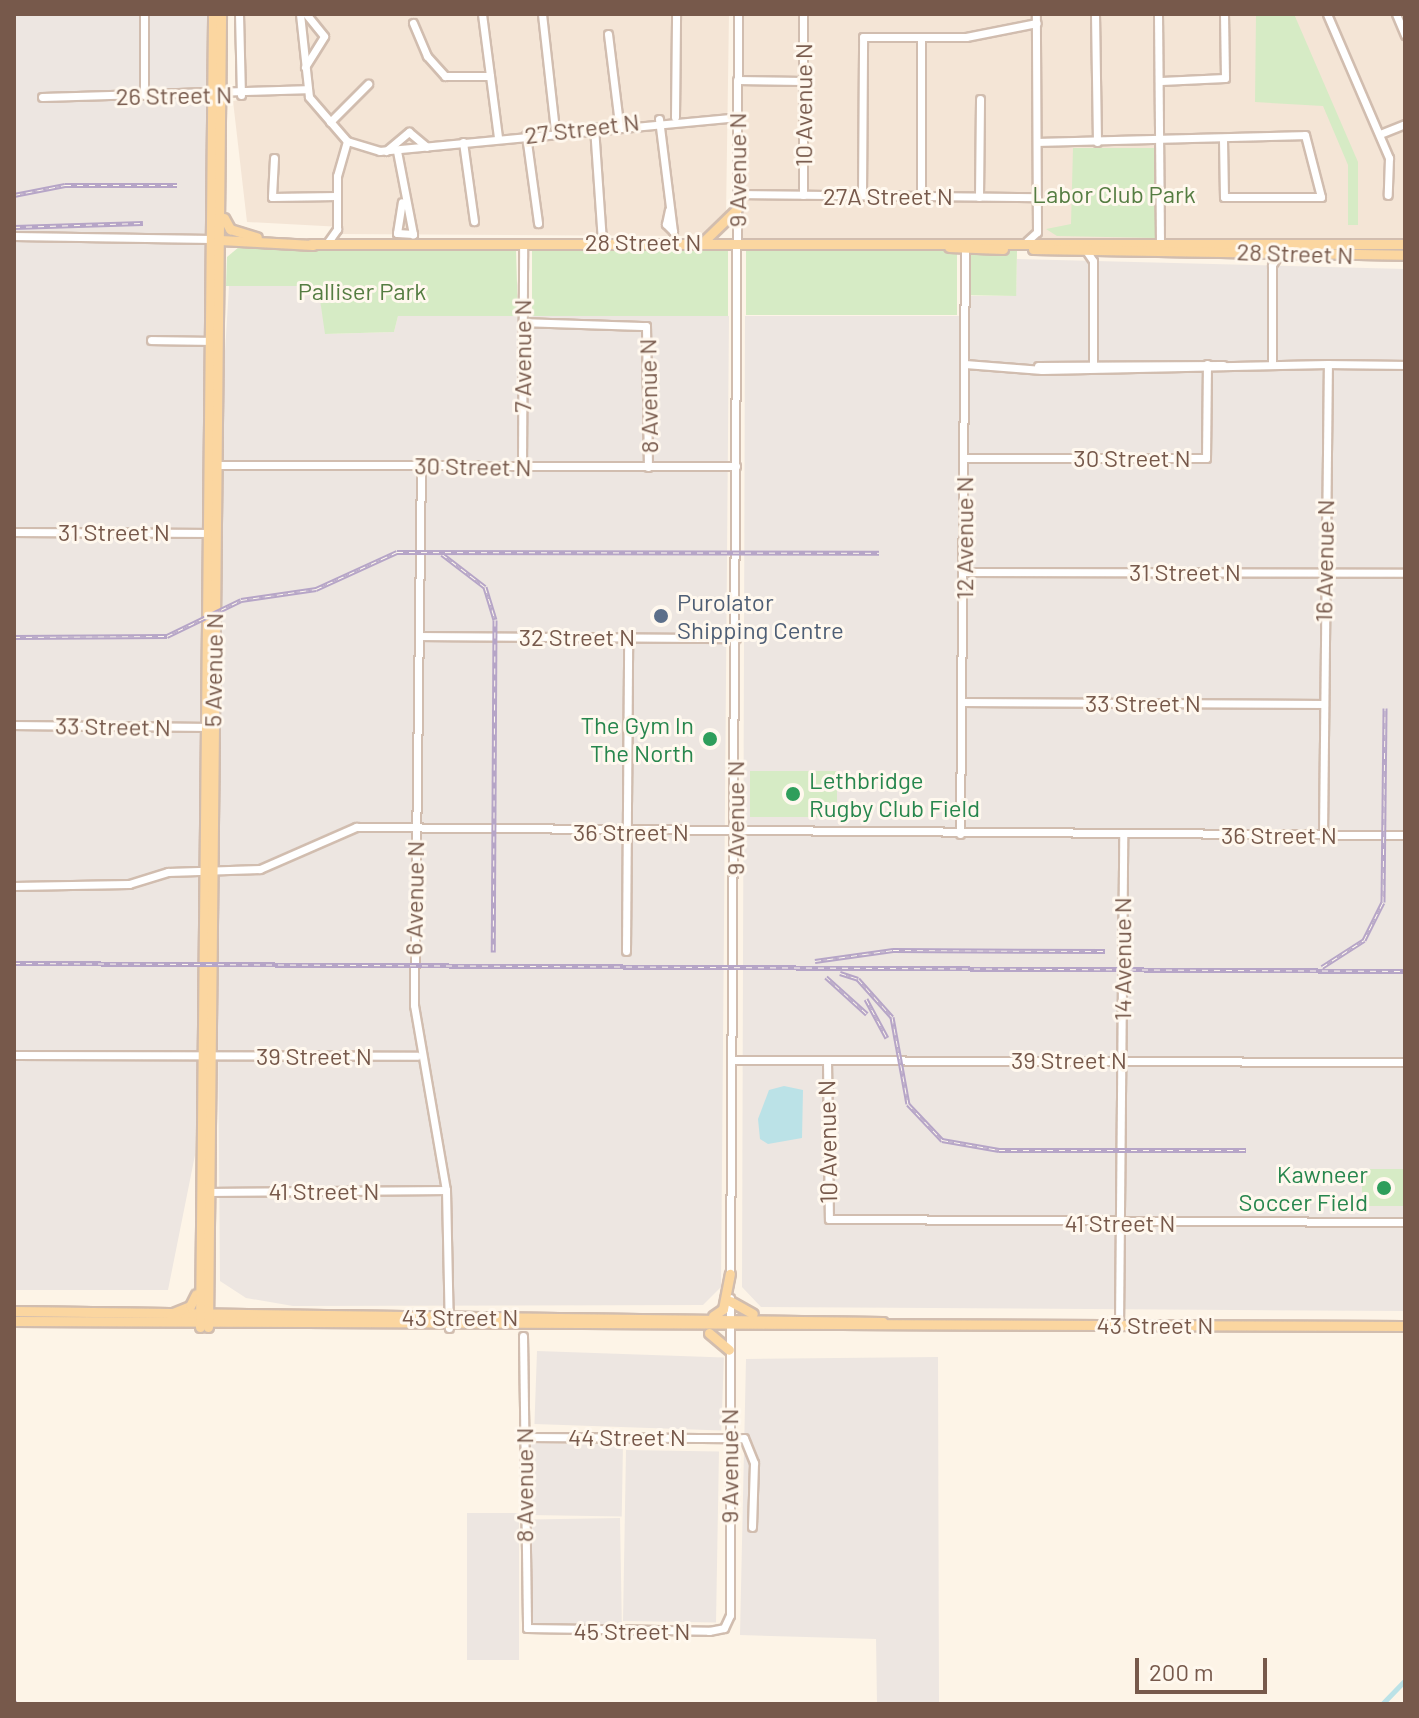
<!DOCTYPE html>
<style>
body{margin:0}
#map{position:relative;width:1419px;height:1718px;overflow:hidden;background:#fdf4e7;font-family:Barlow,sans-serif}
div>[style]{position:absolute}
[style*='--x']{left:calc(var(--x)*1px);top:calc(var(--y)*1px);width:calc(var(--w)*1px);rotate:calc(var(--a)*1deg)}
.residential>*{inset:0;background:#f4e5d6;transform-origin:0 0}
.industrial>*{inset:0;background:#ede6e1;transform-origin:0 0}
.green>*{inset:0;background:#d6ebc5;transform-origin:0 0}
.water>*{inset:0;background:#bbe2e7}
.canal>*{height:5px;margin:-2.5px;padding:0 2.5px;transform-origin:2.5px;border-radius:2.5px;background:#bbe2e7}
.roads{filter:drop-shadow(2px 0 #d1bdaf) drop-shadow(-2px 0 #d1bdaf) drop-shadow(0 2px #d1bdaf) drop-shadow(0 -2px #d1bdaf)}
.minor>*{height:7px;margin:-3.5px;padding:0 3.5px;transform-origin:3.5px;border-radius:3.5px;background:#fff}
.major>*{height:9px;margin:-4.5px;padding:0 4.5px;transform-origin:4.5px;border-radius:4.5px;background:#fbd6a0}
.rail>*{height:5px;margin-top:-2.5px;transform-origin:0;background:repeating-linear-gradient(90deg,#fff8ee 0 6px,#b6a5c7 0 12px);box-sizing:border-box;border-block:2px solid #b6a5c7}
.dots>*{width:22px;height:22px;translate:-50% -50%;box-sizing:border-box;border:4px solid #fff8ee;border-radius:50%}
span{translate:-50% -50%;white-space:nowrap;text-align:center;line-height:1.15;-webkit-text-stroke:6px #fff8ee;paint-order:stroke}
.street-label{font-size:24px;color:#77594b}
.park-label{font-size:24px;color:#557d42}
.service-label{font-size:24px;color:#4e5e75}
.left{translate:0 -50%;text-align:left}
.leisure-label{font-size:24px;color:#27864d}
.right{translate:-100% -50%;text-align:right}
.frame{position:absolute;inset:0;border:16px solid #77594b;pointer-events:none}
.scale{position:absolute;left:1135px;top:1658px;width:132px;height:36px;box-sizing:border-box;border:4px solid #77594b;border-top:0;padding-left:10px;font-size:24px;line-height:28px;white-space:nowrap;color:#77594b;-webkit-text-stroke:6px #fff8ee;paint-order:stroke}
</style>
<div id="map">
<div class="residential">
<div style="clip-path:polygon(243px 14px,729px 14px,726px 216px,706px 233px,680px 236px,343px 234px,342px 227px,247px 222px,233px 101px,245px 99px)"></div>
<div style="left:738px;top:14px;width:667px;height:228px"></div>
</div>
<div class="industrial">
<div style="clip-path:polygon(14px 14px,207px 14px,205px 871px,195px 1155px,168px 1290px,14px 1290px)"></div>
<div style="clip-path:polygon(1017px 259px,1405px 269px,1405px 1311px,761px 1307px,742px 1287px,745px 316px,959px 316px,970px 296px,1016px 296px)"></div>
<div style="clip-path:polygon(229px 286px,318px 286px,326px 334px,394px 332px,398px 316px,729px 316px,721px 1287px,703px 1305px,293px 1306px,246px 1298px,220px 1281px,214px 533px)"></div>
<div style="left:537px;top:1351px;width:187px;height:73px;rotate:2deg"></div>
<div style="clip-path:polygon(938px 1357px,939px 1704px,877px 1704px,876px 1639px,740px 1635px,746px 1359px)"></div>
<div style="left:531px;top:1443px;width:92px;height:72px;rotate:1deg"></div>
<div style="left:626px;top:1450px;width:93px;height:171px;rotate:1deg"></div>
<div style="left:467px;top:1513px;width:52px;height:147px"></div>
<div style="left:620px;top:1518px;width:108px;height:90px;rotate:89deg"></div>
</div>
<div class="green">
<div style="clip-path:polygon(1256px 14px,1294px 14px,1358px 162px,1358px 225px,1348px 225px,1348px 165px,1323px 106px,1255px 102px)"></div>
<div style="clip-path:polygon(1073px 148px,1156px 148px,1156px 238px,1057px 236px,1046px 229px,1071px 224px)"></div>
<div style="clip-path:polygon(239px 247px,516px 250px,518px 316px,398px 316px,394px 332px,325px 334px,318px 286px,226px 286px,227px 257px)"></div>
<div style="left:532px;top:249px;width:196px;height:67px"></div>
<div style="left:746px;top:251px;width:211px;height:64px"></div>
<div style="left:1017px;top:251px;width:45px;height:47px;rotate:91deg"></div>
<div style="left:750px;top:771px;width:87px;height:46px"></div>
<div style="left:1362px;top:1169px;width:43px;height:37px"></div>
</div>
<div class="water">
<div style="clip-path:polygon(784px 1086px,803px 1090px,802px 1138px,768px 1144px,760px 1139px,758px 1119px,769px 1090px)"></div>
</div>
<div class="canal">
<div style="--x:1382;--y:1704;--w:33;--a:-46"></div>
</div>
<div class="roads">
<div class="minor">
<div style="--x:239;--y:14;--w:81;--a:88.6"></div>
<div style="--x:300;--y:14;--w:83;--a:83.8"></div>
<div style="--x:309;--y:97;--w:58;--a:49.2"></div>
<div style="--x:347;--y:141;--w:34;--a:17"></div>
<div style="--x:380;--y:151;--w:359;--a:-5.4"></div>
<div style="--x:482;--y:14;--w:125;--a:82.6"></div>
<div style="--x:542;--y:14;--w:117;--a:83.6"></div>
<div style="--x:1095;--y:14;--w:128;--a:89.1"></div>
<div style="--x:1158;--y:14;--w:234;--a:89.5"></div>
<div style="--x:1327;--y:14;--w:157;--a:66.7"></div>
<div style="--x:1389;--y:158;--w:37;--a:92"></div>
<div style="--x:1396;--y:14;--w:23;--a:67"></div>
<div style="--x:413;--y:23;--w:36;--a:67"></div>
<div style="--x:427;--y:56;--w:27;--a:48"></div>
<div style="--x:445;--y:76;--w:45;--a:0"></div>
<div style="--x:608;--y:34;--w:90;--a:83"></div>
<div style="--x:305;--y:67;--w:36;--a:-58"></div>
<div style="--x:324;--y:36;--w:28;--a:-129"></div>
<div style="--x:737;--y:80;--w:66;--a:0.9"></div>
<div style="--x:1161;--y:81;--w:64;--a:-2.7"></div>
<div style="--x:1225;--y:78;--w:64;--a:-90.9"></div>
<div style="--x:144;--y:95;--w:81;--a:-90"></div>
<div style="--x:42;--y:97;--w:263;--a:-1.7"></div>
<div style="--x:675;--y:117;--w:103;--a:-89.4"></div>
<div style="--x:659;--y:119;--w:113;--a:82.9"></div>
<div style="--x:673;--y:231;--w:10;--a:-135"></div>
<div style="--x:666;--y:224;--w:14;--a:-78"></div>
<div style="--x:330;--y:122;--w:54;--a:-45"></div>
<div style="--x:594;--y:127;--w:114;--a:86"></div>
<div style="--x:1380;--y:134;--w:27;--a:-22"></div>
<div style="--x:526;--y:135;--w:89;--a:82.2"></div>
<div style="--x:463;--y:142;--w:80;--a:82.1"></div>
<div style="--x:1039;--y:142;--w:266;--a:-1.5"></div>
<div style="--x:1305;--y:135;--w:64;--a:75.5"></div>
<div style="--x:1321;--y:197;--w:97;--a:180"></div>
<div style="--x:1224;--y:197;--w:57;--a:-91"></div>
<div style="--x:386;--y:151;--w:30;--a:-40"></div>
<div style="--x:409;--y:132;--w:23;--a:40"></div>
<div style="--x:397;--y:151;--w:85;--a:79.1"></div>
<div style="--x:413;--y:234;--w:16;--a:-176"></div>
<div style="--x:397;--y:233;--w:31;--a:-81"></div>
<div style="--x:274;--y:158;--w:39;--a:93"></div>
<div style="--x:272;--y:197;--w:65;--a:-0.9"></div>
<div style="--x:738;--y:194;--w:299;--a:0.6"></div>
<div style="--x:803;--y:195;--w:181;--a:-90"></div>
<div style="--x:862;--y:195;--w:158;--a:-89.6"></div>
<div style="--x:863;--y:37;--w:103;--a:0"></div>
<div style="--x:966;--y:37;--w:72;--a:-11.2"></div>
<div style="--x:921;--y:195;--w:158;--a:-90"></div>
<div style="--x:979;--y:197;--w:98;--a:-89.4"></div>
<div style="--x:14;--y:236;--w:198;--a:0.9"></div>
<div style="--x:1027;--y:241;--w:13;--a:-42"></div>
<div style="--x:1037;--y:232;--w:218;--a:-90.3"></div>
<div style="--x:328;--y:242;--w:16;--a:-55"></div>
<div style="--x:337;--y:229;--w:53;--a:-90"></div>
<div style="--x:337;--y:176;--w:36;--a:-74"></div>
<div style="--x:1085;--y:249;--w:14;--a:56"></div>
<div style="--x:1093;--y:261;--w:107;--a:90"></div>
<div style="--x:523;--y:322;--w:123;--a:1.9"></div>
<div style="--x:646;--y:326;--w:141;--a:89.2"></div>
<div style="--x:151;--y:340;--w:61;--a:0.9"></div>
<div style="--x:965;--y:364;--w:77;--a:4.5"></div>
<div style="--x:1042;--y:370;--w:286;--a:-1.2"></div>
<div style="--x:1272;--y:364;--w:99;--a:-90"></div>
<div style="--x:1272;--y:265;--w:15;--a:-58"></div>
<div style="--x:1038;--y:366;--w:185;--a:-0.3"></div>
<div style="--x:964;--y:458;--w:242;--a:0"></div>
<div style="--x:1206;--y:458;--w:94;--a:-89.4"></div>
<div style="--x:421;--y:464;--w:541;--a:90.74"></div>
<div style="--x:414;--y:1005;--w:188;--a:80.2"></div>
<div style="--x:446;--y:1190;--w:138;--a:88.8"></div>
<div style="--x:214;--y:465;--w:522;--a:0.11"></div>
<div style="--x:522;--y:467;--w:222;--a:-89.7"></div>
<div style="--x:14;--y:532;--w:198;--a:0.3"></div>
<div style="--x:964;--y:572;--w:441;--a:0.1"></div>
<div style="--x:419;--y:636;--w:317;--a:0.4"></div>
<div style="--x:963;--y:702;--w:361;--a:0.3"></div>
<div style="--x:14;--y:725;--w:196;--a:0.6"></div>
<div style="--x:960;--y:834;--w:590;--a:-89.51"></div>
<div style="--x:1323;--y:835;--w:471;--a:-89.4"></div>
<div style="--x:1328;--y:364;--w:77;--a:0.7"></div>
<div style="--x:14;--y:886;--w:115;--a:-1"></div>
<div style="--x:129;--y:884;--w:41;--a:-17.1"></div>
<div style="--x:168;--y:872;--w:92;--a:-1.9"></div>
<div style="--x:260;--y:869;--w:105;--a:-23.6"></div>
<div style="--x:356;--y:827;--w:1049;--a:0.44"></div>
<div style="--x:626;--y:951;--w:314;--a:-89.6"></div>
<div style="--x:14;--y:1055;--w:403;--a:0.1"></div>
<div style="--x:734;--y:1060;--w:671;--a:0.17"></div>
<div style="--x:827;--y:1060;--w:159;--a:89.3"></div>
<div style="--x:829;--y:1219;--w:576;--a:0.3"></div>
<div style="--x:208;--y:1192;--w:238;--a:-0.5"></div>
<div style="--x:730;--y:1277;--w:1263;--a:-89.64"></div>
<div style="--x:1119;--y:1325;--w:491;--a:-89.5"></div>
<div style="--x:523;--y:1336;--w:292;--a:89.2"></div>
<div style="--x:527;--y:1628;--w:182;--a:0.9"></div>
<div style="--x:709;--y:1631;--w:15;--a:-11"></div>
<div style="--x:724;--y:1628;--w:14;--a:-65"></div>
<div style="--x:730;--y:1615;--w:317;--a:-90"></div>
<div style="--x:525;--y:1437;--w:219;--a:0.3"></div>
<div style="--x:744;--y:1438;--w:27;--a:68"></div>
<div style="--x:754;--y:1463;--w:64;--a:91.8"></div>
</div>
<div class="major">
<div style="--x:224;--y:218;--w:13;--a:61"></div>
<div style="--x:230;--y:229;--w:28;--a:17"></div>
<div style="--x:706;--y:239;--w:43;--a:-44.1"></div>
<div style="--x:220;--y:240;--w:93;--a:3.1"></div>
<div style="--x:311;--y:244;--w:1094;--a:0"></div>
<div style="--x:949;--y:247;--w:54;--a:2.1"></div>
<div style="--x:1033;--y:249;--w:372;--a:0.9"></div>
<div style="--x:730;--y:1301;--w:26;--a:29"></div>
<div style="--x:14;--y:1311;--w:869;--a:0.73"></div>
<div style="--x:173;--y:1313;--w:18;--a:-22"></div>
<div style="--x:190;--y:1306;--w:13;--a:-63"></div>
<div style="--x:713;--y:1316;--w:12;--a:-35"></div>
<div style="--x:723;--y:1309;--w:36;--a:-79"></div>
<div style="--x:14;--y:1321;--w:1391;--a:0.21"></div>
<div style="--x:200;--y:1327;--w:1313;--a:-89.43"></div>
<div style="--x:208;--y:1327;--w:1313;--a:-89.43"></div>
<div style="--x:709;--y:1333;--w:26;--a:40"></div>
</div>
</div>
<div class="rail">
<div style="--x:14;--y:195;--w:52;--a:-11.1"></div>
<div style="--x:65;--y:185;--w:112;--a:0"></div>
<div style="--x:14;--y:227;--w:129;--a:-1.8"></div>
<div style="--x:442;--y:554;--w:54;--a:37.5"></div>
<div style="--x:485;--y:587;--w:34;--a:73"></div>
<div style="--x:495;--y:620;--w:332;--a:90.3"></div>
<div style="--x:14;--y:637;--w:153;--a:-0.4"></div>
<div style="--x:167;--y:636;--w:82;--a:-25.9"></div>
<div style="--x:241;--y:600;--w:76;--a:-8.3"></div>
<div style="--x:316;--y:589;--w:89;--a:-24.6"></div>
<div style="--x:397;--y:552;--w:482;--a:0.1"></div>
<div style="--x:815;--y:961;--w:79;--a:-8"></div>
<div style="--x:893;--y:950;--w:212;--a:0.3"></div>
<div style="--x:14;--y:963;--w:1391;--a:0.33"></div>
<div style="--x:1322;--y:967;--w:50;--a:-32.7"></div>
<div style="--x:1364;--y:940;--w:42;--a:-63.4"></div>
<div style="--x:1383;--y:902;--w:194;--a:-89.4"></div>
<div style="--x:840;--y:973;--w:19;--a:18"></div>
<div style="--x:858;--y:979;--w:51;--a:48.2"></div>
<div style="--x:892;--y:1017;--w:88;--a:79.6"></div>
<div style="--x:908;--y:1104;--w:50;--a:46.6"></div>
<div style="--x:942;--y:1140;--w:58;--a:10"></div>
<div style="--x:999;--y:1150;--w:247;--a:0"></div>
<div style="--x:826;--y:977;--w:55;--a:42.1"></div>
<div style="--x:866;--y:999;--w:44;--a:61.7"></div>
<div style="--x:14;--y:1701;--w:3;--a:72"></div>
</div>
<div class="dots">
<div style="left:661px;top:616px;background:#5c6f8a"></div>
<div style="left:710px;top:739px;background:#2e9e5b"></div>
<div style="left:793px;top:794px;background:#2e9e5b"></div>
<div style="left:1384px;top:1188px;background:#2e9e5b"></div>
</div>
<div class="street-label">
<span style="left:174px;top:95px;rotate:-1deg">26 Street N</span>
<span style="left:803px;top:105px;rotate:-90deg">10 Avenue N</span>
<span style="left:582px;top:128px;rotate:-7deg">27 Street N</span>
<span style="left:737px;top:170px;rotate:-90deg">9 Avenue N</span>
<span style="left:888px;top:196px">27A Street N</span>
<span style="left:643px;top:242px">28 Street N</span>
<span style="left:1295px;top:253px;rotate:2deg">28 Street N</span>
<span style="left:522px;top:356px;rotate:-90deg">7 Avenue N</span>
<span style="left:648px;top:396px;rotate:-91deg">8 Avenue N</span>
<span style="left:1132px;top:458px">30 Street N</span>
<span style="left:473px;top:466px;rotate:1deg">30 Street N</span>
<span style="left:114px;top:532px">31 Street N</span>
<span style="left:964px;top:538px;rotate:-90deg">12 Avenue N</span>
<span style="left:1324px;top:561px;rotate:-89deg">16 Avenue N</span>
<span style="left:1185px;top:572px">31 Street N</span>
<span style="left:577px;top:637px">32 Street N</span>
<span style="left:213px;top:670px;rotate:-89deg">5 Avenue N</span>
<span style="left:1143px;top:703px">33 Street N</span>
<span style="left:113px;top:726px;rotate:1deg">33 Street N</span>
<span style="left:735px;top:818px;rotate:-90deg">9 Avenue N</span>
<span style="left:631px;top:832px">36 Street N</span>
<span style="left:1279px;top:835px">36 Street N</span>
<span style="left:414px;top:898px;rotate:-89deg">6 Avenue N</span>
<span style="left:1122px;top:959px;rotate:-90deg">14 Avenue N</span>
<span style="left:314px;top:1056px">39 Street N</span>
<span style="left:1069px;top:1060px">39 Street N</span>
<span style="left:827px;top:1142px;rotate:-91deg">10 Avenue N</span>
<span style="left:324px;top:1191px">41 Street N</span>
<span style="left:1120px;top:1223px">41 Street N</span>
<span style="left:460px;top:1317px">43 Street N</span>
<span style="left:1155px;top:1325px">43 Street N</span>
<span style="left:627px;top:1437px">44 Street N</span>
<span style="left:729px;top:1466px;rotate:-90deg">9 Avenue N</span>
<span style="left:524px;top:1485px;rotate:-90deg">8 Avenue N</span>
<span style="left:632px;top:1631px">45 Street N</span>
</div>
<div class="park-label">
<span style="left:1114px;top:194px">Labor Club Park</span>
<span style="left:362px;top:291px">Palliser Park</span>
</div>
<div class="service-label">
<span class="left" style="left:677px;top:616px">Purolator<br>Shipping Centre</span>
</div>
<div class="leisure-label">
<span class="right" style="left:694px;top:739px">The Gym In<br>The North</span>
<span class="left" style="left:809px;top:794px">Lethbridge<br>Rugby Club Field</span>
<span class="right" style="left:1368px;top:1188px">Kawneer<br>Soccer Field</span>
</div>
<div class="frame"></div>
<div class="scale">200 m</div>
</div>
